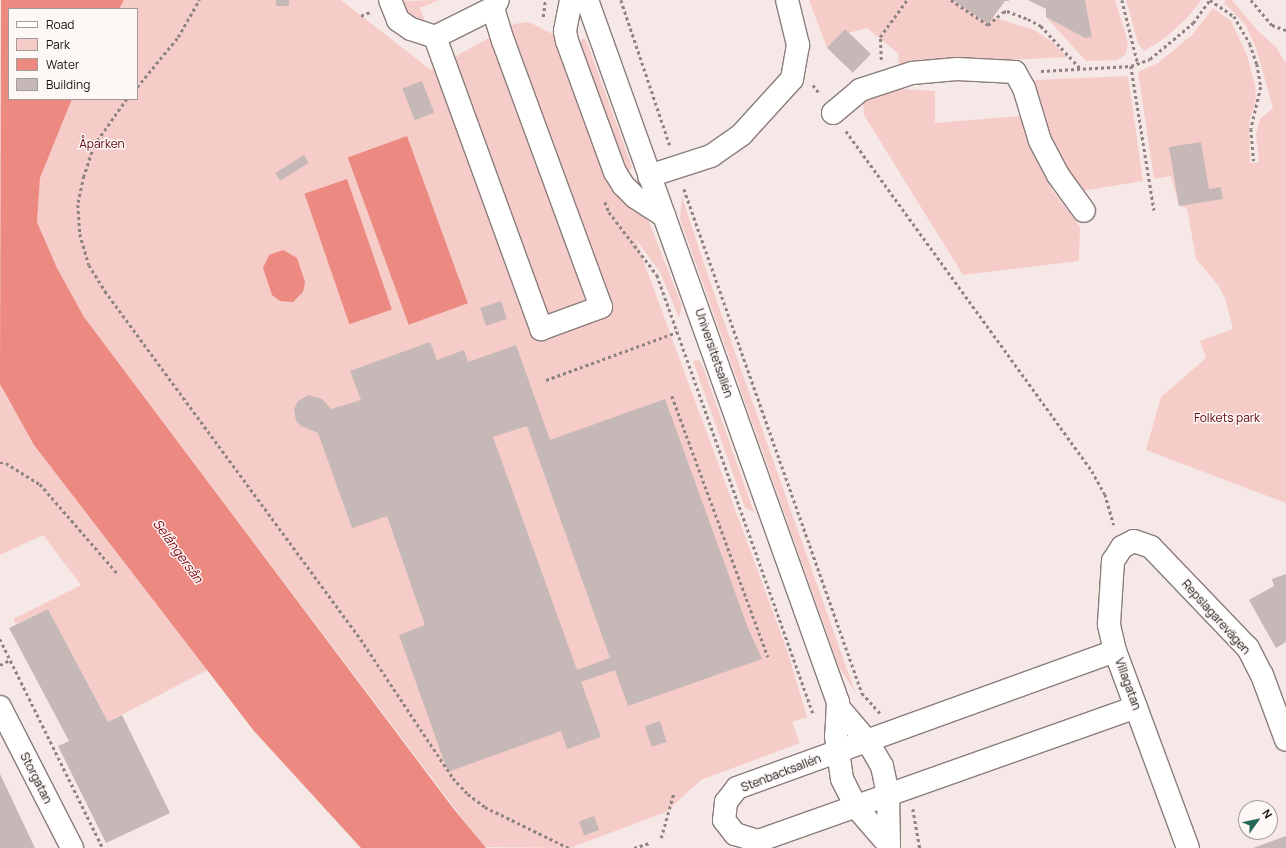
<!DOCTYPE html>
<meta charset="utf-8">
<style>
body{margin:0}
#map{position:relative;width:1286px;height:848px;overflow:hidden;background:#f6e8e6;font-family:Manrope,sans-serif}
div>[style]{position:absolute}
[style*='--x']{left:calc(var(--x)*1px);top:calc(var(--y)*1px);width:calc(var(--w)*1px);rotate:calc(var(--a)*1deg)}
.green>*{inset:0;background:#f6ccc8}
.water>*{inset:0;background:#ec8981;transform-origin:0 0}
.building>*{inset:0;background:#c6b8b7;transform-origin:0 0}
.path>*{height:2.5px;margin-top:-1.25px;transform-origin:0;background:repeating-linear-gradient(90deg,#8d8381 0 3px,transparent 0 6px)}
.roads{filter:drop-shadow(1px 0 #897d7b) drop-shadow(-1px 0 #897d7b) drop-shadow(0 1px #897d7b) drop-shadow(0 -1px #897d7b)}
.minor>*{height:22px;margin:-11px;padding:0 11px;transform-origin:11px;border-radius:11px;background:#fff}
span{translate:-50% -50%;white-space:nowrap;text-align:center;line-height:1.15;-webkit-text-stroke:3px #fdf7f6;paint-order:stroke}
.park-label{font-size:12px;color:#61050c}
.street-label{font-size:12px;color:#161110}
.water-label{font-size:13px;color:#7e000d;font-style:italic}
.legend{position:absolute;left:8px;top:8px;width:130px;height:92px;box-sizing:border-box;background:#fdf7f6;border:1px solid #a19b9a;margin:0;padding:5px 7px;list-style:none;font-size:12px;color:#161110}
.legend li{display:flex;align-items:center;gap:8px;height:20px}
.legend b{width:20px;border:1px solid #a19b9a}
.north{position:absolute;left:1238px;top:800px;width:40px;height:40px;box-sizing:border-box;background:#fdf7f6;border:1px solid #a19b9a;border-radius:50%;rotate:57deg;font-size:11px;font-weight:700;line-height:16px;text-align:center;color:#161110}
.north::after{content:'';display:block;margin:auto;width:14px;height:18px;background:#266959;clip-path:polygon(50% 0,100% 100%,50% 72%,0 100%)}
</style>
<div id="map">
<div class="green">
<div style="clip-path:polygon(124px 0,341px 0,431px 70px,514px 24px,529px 22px,553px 34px,615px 189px,649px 222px,682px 306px,679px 318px,660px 272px,635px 238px,787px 650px,807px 717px,792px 722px,800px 743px,701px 780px,666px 812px,570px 848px,484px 847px,84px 317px,57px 268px,37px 222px,40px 178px,72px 99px,137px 99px,137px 9px,119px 9px)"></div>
<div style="clip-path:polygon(398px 0,408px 1px,439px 0,420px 8px,426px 24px,416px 25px)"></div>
<div style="clip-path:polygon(809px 0,953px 0,988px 24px,993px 17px,1034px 30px,1051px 41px,1068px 57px,899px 65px,898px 53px,867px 28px,848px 33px,845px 29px,827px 48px)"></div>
<div style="clip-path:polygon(1085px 0,1115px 0,1128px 42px,1126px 54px,1117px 60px,1086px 61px,1046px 17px,1085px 38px,1092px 36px)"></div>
<div style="clip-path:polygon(1126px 0,1201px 0,1187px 18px,1165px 38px,1144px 51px,1138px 43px)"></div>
<div style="clip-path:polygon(1226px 0,1232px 0,1258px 31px,1276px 47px,1286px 64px,1286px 503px,1146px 450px,1161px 397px,1206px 358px,1200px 341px,1233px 329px,1225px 298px,1218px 285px,1196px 259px,1187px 208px,1179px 206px,1171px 176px,1154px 179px,1138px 72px,1158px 63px,1192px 35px,1213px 8px,1231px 21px,1247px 55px,1255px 84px,1256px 100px,1249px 122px,1250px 163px,1259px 162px,1256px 134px,1260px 119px,1273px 108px,1256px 48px,1245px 24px,1224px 3px)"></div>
<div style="clip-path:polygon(581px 39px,585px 39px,587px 42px,632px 167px,628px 172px,626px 171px,581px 47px)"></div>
<div style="clip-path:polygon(1128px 76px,1143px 181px,1081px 191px,1066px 171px,1051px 139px,1034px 80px)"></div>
<div style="clip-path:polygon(902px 89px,935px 91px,935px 123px,1022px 116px,1034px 156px,1053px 191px,1080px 227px,1079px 261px,963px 275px,864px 115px,863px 101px)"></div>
<div style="clip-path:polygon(682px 197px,708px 276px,855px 692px,839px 667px,680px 219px)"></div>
<div style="clip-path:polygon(699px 360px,703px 367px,754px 512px,745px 508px,693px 361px)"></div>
<div style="clip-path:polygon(0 384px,34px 445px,207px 670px,108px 722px,48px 609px,16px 624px,13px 619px,81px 585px,43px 535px,0 555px)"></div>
</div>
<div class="water">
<div style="clip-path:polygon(1px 0,124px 0,119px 9px,9px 9px,9px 99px,72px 99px,40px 178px,37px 222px,57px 268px,84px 317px,453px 808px,486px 848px,361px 848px,254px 731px,34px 445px,0 384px)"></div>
<div style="left:407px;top:136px;width:178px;height:63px;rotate:70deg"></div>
<div style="left:347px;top:179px;width:138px;height:45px;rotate:71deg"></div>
<div style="clip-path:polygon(283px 250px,297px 258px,305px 282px,303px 292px,293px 302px,280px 301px,272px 295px,263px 268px,269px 255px)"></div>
</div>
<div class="building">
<div style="left:276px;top:0;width:13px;height:6px"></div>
<div style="clip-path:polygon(953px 0,1009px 0,1009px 1px,1005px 1px,988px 24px)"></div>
<div style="clip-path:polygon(1028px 0,1085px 0,1092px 37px,1085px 38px,1046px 17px,1046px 9px)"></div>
<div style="left:845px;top:29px;width:36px;height:26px;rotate:44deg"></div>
<div style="left:422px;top:81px;width:34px;height:21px;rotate:69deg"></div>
<div style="clip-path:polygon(1201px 142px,1209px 189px,1221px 187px,1223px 199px,1179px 206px,1169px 147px)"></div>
<div style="left:304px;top:155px;width:9px;height:34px;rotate:58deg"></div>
<div style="left:501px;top:301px;width:19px;height:22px;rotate:72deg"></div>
<div style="clip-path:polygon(evenodd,430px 342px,437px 360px,464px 350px,468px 362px,516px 345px,550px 440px,665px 399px,748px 628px,762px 659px,628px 706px,615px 670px,581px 682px,601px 737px,567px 749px,561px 731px,448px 772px,399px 635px,425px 625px,387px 516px,352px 528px,318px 433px,301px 426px,296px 421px,294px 409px,298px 401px,309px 395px,322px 399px,331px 409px,361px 400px,350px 371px,430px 342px,527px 426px,610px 658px,577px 670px,493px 437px,527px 426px)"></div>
<div style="clip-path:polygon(1286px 574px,1286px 642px,1276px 648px,1249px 600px,1274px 586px,1272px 579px)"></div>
<div style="clip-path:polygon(48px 609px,108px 722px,122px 715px,170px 813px,106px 843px,58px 746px,69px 741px,9px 628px)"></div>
<div style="left:660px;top:721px;width:22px;height:16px;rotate:72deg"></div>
<div style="clip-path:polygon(0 774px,35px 848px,0 848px)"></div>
<div style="left:594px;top:816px;width:15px;height:16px;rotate:70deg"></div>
<div style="clip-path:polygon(1286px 836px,1286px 848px,1253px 848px)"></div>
</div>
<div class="path">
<div style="--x:621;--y:0;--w:154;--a:71.4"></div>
<div style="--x:951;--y:0;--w:45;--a:34"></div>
<div style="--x:988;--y:25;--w:20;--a:-41"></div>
<div style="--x:1003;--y:12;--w:4;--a:-14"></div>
<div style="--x:1007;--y:11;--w:22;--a:21"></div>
<div style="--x:1028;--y:19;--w:15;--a:28"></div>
<div style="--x:1041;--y:26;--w:59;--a:47.1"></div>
<div style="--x:1122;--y:0;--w:66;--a:76"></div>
<div style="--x:1210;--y:0;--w:29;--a:34"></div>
<div style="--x:1234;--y:16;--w:32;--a:60"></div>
<div style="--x:1250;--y:44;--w:21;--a:71"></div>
<div style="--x:1257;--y:64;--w:23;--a:80"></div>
<div style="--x:1261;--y:87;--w:43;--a:103.4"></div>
<div style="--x:1251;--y:129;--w:32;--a:85"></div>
<div style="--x:1251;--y:0;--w:33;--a:50"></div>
<div style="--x:1272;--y:25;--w:15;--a:20"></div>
<div style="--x:361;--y:16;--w:10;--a:-24"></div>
<div style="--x:543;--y:17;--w:17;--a:-83"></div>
<div style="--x:881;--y:60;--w:23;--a:-92"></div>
<div style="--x:880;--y:37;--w:46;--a:-53.9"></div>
<div style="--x:1131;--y:66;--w:146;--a:80.9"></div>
<div style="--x:1041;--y:71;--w:90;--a:-3.2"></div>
<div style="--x:1131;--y:66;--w:20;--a:-20"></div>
<div style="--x:1150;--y:59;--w:56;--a:-39.9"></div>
<div style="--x:1193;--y:23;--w:29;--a:-54"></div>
<div style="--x:813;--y:85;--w:11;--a:52"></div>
<div style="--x:137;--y:87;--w:65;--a:-50.6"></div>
<div style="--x:178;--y:37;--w:43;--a:-60.4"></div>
<div style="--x:127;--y:99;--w:57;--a:125.1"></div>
<div style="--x:94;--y:146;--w:32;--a:108"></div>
<div style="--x:84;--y:176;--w:30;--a:102"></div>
<div style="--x:78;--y:205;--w:29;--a:86"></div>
<div style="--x:80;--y:234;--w:32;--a:74"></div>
<div style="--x:89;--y:265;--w:31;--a:58"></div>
<div style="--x:105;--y:291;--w:438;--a:53.7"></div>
<div style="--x:364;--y:644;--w:161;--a:56.4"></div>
<div style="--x:453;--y:778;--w:22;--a:47"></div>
<div style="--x:468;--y:794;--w:21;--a:37"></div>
<div style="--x:485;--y:807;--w:93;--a:26"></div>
<div style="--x:846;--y:131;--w:420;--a:54.1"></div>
<div style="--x:1092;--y:471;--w:26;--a:61"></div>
<div style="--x:1105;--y:494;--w:32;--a:74"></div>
<div style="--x:684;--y:189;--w:535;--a:70.55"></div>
<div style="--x:862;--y:693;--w:27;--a:48"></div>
<div style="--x:605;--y:202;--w:11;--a:68"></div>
<div style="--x:609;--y:212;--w:79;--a:52.7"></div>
<div style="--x:657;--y:275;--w:465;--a:70.4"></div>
<div style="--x:546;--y:380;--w:140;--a:-20.1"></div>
<div style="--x:672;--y:396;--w:278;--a:69.8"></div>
<div style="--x:0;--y:463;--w:6;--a:0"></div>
<div style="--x:6;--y:463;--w:40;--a:32"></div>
<div style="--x:40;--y:484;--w:119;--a:49.1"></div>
<div style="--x:0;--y:639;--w:233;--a:63.8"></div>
<div style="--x:0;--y:665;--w:11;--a:-27"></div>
<div style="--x:913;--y:809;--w:40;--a:80"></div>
<div style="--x:661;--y:838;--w:48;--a:-74.2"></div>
<div style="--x:634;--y:848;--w:16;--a:-18"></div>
</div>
<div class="roads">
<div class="minor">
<div style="--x:390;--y:0;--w:22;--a:68"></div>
<div style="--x:398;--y:20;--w:16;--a:35"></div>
<div style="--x:411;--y:29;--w:25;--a:18"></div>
<div style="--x:435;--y:37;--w:311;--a:70"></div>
<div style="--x:541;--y:329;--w:64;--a:-20.1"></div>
<div style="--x:601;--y:307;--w:283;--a:-110.2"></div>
<div style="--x:503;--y:41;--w:34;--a:-107"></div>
<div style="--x:493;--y:8;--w:9;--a:-58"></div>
<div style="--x:571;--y:0;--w:32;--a:101"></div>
<div style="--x:565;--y:31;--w:10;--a:79"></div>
<div style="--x:567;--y:41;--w:140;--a:69.9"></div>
<div style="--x:615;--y:172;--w:15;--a:58"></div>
<div style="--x:623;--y:185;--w:17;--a:45"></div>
<div style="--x:635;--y:197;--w:35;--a:33"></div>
<div style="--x:587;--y:0;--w:746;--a:70.33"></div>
<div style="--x:838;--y:702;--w:34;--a:93"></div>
<div style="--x:836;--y:736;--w:43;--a:82.1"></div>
<div style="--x:842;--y:779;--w:31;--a:63"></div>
<div style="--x:856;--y:807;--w:49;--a:49.1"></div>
<div style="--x:435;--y:37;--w:65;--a:-26.6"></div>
<div style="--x:833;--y:113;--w:35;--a:-40"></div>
<div style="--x:860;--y:90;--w:55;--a:-18.1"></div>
<div style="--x:912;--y:73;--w:45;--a:-5.1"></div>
<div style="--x:957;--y:69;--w:58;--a:3"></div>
<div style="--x:1015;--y:72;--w:18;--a:61"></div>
<div style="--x:1024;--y:88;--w:55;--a:73.2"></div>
<div style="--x:1040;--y:141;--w:38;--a:62"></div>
<div style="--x:1058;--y:175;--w:44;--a:54.2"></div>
<div style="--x:649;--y:176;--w:65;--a:-17.9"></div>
<div style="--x:711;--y:156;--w:38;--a:-35"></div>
<div style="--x:742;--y:134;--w:74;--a:-47.7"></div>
<div style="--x:792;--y:79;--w:35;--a:-80"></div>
<div style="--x:798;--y:45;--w:46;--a:-103.7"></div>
<div style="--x:1115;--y:651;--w:402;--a:160.1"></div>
<div style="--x:737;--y:788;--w:18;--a:128"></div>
<div style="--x:726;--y:802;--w:18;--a:96"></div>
<div style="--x:724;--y:820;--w:18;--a:52"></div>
<div style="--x:735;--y:834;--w:24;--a:17"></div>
<div style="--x:758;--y:841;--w:401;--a:-19.5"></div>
<div style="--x:0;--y:707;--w:158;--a:62.9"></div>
<div style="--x:838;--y:707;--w:46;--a:49.4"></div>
<div style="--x:868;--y:742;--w:28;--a:60"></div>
<div style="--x:882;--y:766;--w:29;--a:78"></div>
<div style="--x:888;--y:794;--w:54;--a:88.9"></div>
<div style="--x:1188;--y:848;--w:210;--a:-110.3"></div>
<div style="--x:1115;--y:651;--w:28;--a:-103"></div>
<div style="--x:1109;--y:624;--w:63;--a:-86.4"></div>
<div style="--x:1113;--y:561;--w:17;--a:-57"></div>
<div style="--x:1122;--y:547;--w:13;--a:-27"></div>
<div style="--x:1134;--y:541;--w:18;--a:19"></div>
<div style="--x:1151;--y:547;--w:140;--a:46.2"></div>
<div style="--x:1248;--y:648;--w:30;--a:63"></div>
<div style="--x:1262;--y:675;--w:69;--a:69.7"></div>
</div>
</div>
<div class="park-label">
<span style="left:102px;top:144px">Åparken</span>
<span style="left:1227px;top:418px">Folkets park</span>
</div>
<div class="street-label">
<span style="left:714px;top:353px;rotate:71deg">Universitetsallén</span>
<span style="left:1216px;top:617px;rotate:48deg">Repslagarevägen</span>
<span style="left:1128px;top:684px;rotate:70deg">Villagatan</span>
<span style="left:781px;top:773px;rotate:-21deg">Stenbacksallén</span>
<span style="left:36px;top:778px;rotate:63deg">Storgatan</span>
</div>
<div class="water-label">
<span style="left:178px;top:551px;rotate:54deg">Selångersån</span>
</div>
<ul class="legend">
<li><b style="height:5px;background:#fff"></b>Road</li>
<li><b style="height:11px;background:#f6ccc8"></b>Park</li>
<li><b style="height:11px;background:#ec8981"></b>Water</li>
<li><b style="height:11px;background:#c6b8b7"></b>Building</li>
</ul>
<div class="north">N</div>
</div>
